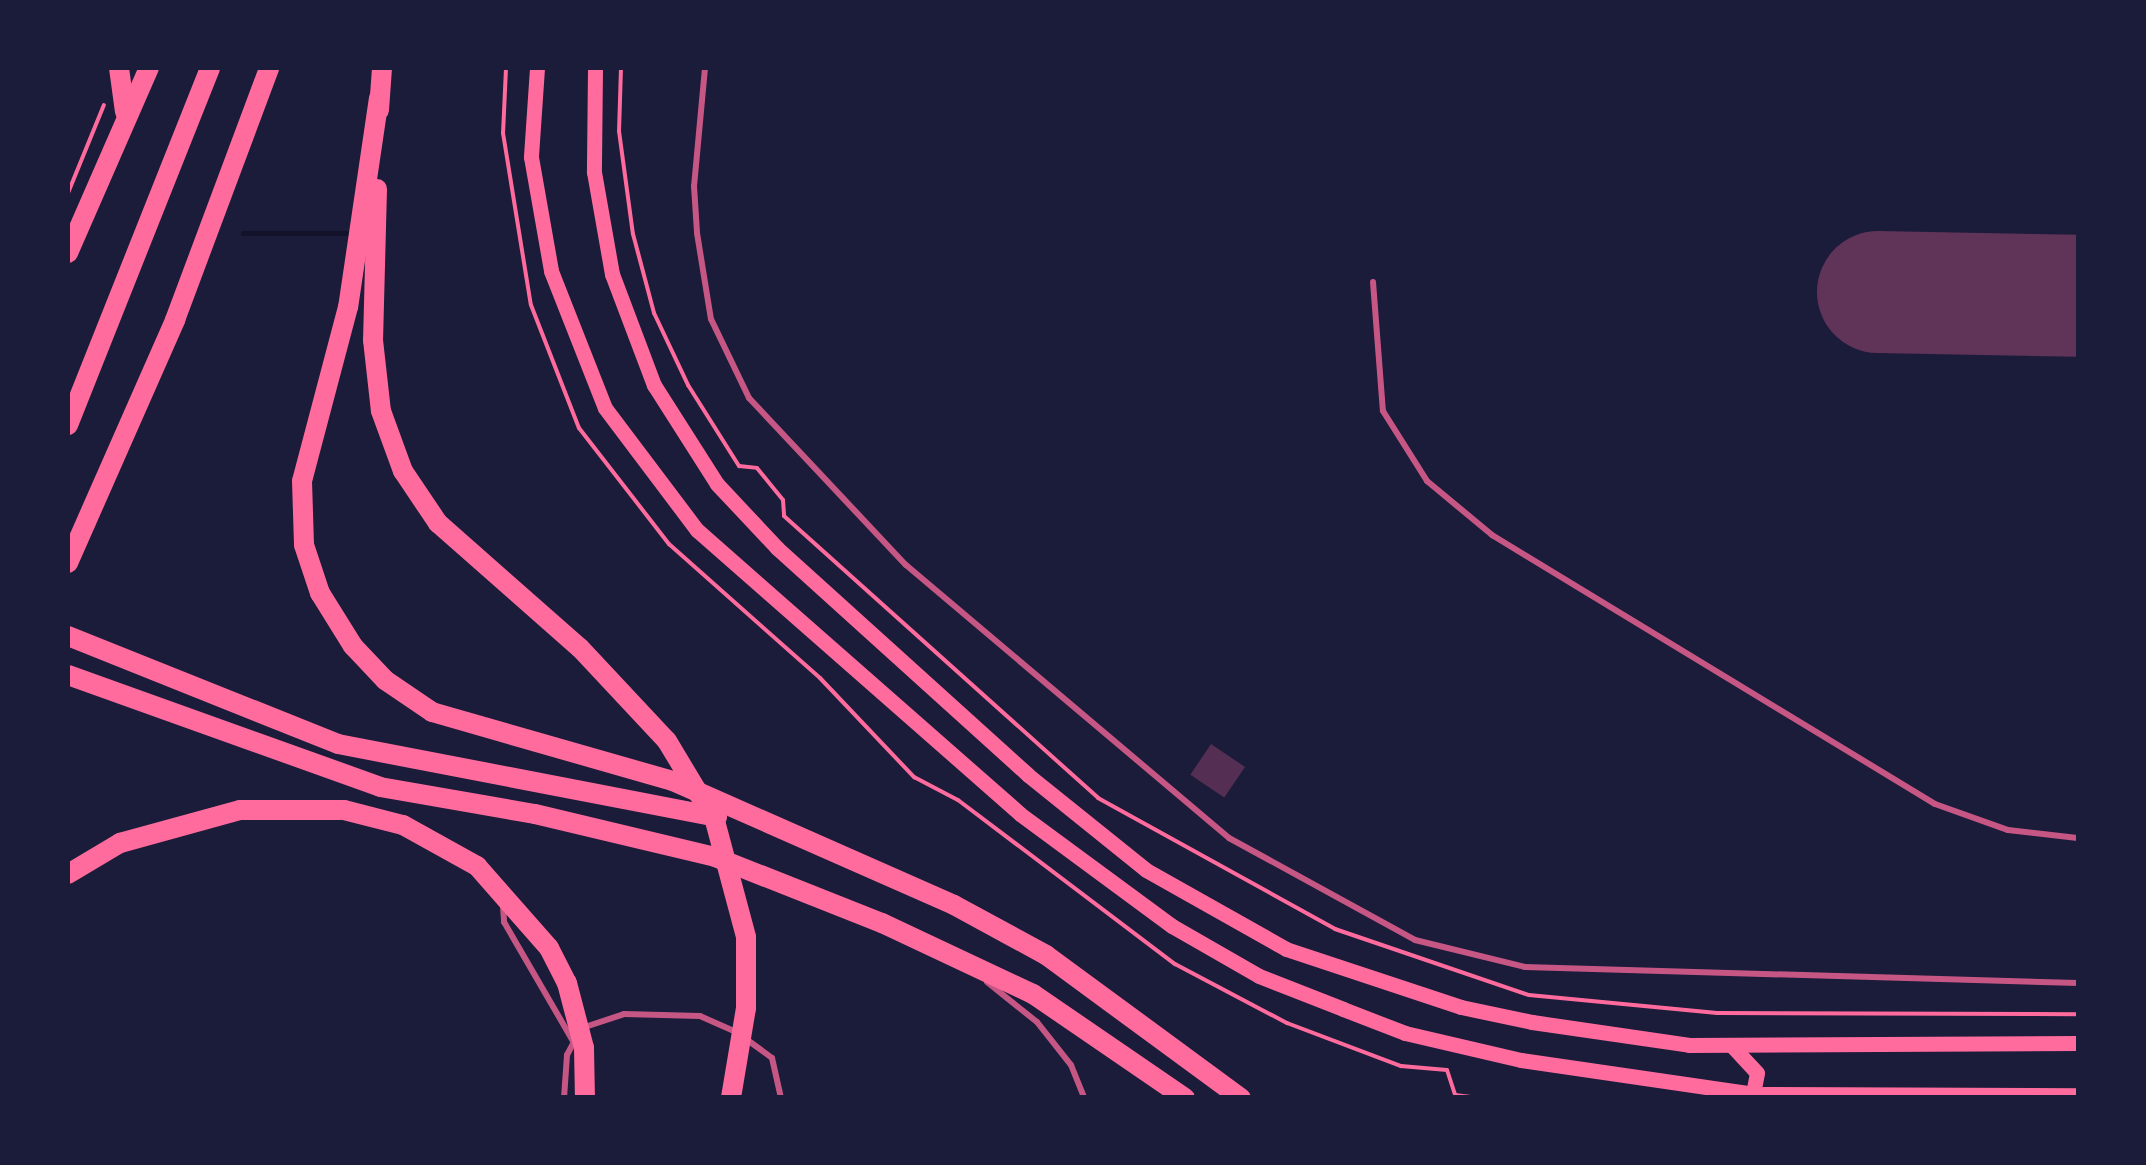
<!DOCTYPE html>
<style>
body{margin:0}
#map{position:relative;width:2146px;height:1165px;overflow:hidden;background:#1b1b3a;font-family:Karla,sans-serif}
div>[style]{position:absolute}
[style*='--x']{left:calc(var(--x)*1px);top:calc(var(--y)*1px);width:calc(var(--w)*1px);rotate:calc(var(--a)*1deg)}
.stream>*{height:5px;margin:-2.5px;padding:0 2.5px;transform-origin:2.5px;border-radius:2.5px;background:#12122b}
.runway>*{height:122px;margin:-61px;padding:0 61px;transform-origin:61px;border-radius:61px;background:#603358}
.building>*{inset:0;background:#542f53;transform-origin:0 0}
.path>*{height:4px;margin:-2px;padding:0 2px;transform-origin:2px;border-radius:2px;background:#ff6b9d}
.service>*{height:6px;margin:-3px;padding:0 3px;transform-origin:3px;border-radius:3px;background:#c65784}
.secondary>*{height:15px;margin:-7.5px;padding:0 7.5px;transform-origin:7.5px;border-radius:7.5px;background:#ff6b9d}
.motorway>*{height:20px;margin:-10px;padding:0 10px;transform-origin:10px;border-radius:10px;background:#ff6b9d}
span{translate:-50% -50%;white-space:nowrap;text-align:center;line-height:1.15;-webkit-text-stroke:9px #1b1b3a;paint-order:stroke}
.frame{position:absolute;inset:0;border:70px solid #1b1b3a;pointer-events:none}
</style>
<div id="map">
<div class="stream">
<div style="--x:243;--y:233;--w:105;--a:0"></div>
</div>
<div class="runway">
<div style="--x:1878;--y:292;--w:200;--a:1.1"></div>
</div>
<div class="building">
<div style="left:1211px;top:744px;width:41px;height:37px;rotate:34deg"></div>
</div>
<div class="path">
<div style="--x:506;--y:68;--w:65;--a:92.6"></div>
<div style="--x:503;--y:133;--w:174;--a:80.8"></div>
<div style="--x:531;--y:305;--w:132;--a:68.7"></div>
<div style="--x:579;--y:428;--w:147;--a:52.2"></div>
<div style="--x:669;--y:544;--w:202;--a:41.6"></div>
<div style="--x:820;--y:678;--w:137;--a:46.5"></div>
<div style="--x:914;--y:777;--w:50;--a:27.6"></div>
<div style="--x:958;--y:800;--w:272;--a:37.1"></div>
<div style="--x:1175;--y:964;--w:127;--a:27.8"></div>
<div style="--x:1287;--y:1023;--w:122;--a:20.7"></div>
<div style="--x:1401;--y:1066;--w:46;--a:5"></div>
<div style="--x:1447;--y:1070;--w:26;--a:72"></div>
<div style="--x:1455;--y:1095;--w:24;--a:7"></div>
<div style="--x:621;--y:68;--w:63;--a:91.8"></div>
<div style="--x:619;--y:131;--w:104;--a:82.3"></div>
<div style="--x:633;--y:234;--w:82;--a:75.1"></div>
<div style="--x:654;--y:313;--w:80;--a:64.7"></div>
<div style="--x:688;--y:385;--w:96;--a:57.8"></div>
<div style="--x:739;--y:466;--w:18;--a:6"></div>
<div style="--x:757;--y:468;--w:41;--a:50.9"></div>
<div style="--x:783;--y:500;--w:16;--a:86"></div>
<div style="--x:784;--y:516;--w:422;--a:41.9"></div>
<div style="--x:1098;--y:798;--w:271;--a:28.9"></div>
<div style="--x:1335;--y:929;--w:205;--a:18.8"></div>
<div style="--x:1529;--y:995;--w:189;--a:5.5"></div>
<div style="--x:1717;--y:1013;--w:361;--a:0.2"></div>
<div style="--x:68;--y:193;--w:95;--a:-67.8"></div>
</div>
<div class="service">
<div style="--x:705;--y:68;--w:119;--a:95.3"></div>
<div style="--x:694;--y:186;--w:47;--a:86.3"></div>
<div style="--x:697;--y:233;--w:87;--a:80.8"></div>
<div style="--x:711;--y:319;--w:88;--a:64.3"></div>
<div style="--x:749;--y:398;--w:229;--a:46.8"></div>
<div style="--x:906;--y:565;--w:423;--a:40.2"></div>
<div style="--x:1229;--y:838;--w:212;--a:28.7"></div>
<div style="--x:1415;--y:940;--w:113;--a:13.8"></div>
<div style="--x:1525;--y:967;--w:553;--a:1.66"></div>
<div style="--x:1373;--y:282;--w:129;--a:85.6"></div>
<div style="--x:1383;--y:411;--w:83;--a:57.8"></div>
<div style="--x:1427;--y:481;--w:85;--a:39.7"></div>
<div style="--x:1492;--y:535;--w:518;--a:31.27"></div>
<div style="--x:1935;--y:804;--w:77;--a:19.6"></div>
<div style="--x:2008;--y:830;--w:70;--a:6.5"></div>
<div style="--x:503;--y:906;--w:16;--a:86"></div>
<div style="--x:504;--y:922;--w:138;--a:59.9"></div>
<div style="--x:987;--y:982;--w:64;--a:38.7"></div>
<div style="--x:1037;--y:1022;--w:55;--a:51.7"></div>
<div style="--x:1071;--y:1065;--w:35;--a:68"></div>
<div style="--x:585;--y:1027;--w:41;--a:-18.4"></div>
<div style="--x:624;--y:1014;--w:76;--a:1.5"></div>
<div style="--x:700;--y:1016;--w:39;--a:24"></div>
<div style="--x:746;--y:1039;--w:32;--a:36"></div>
<div style="--x:772;--y:1058;--w:41;--a:77.3"></div>
<div style="--x:564;--y:1098;--w:43;--a:-86"></div>
<div style="--x:567;--y:1055;--w:21;--a:-62"></div>
</div>
<div class="secondary">
<div style="--x:537;--y:68;--w:89;--a:93.9"></div>
<div style="--x:531;--y:157;--w:116;--a:80"></div>
<div style="--x:551;--y:271;--w:147;--a:68.5"></div>
<div style="--x:605;--y:408;--w:153;--a:53"></div>
<div style="--x:697;--y:530;--w:430;--a:41.3"></div>
<div style="--x:1020;--y:814;--w:189;--a:36.4"></div>
<div style="--x:1172;--y:926;--w:100;--a:29.9"></div>
<div style="--x:1259;--y:976;--w:90;--a:21.4"></div>
<div style="--x:1343;--y:1009;--w:66;--a:21.2"></div>
<div style="--x:1405;--y:1033;--w:119;--a:13.1"></div>
<div style="--x:1521;--y:1060;--w:234;--a:8.3"></div>
<div style="--x:1753;--y:1094;--w:325;--a:0.2"></div>
<div style="--x:595;--y:68;--w:104;--a:90.6"></div>
<div style="--x:594;--y:172;--w:104;--a:80"></div>
<div style="--x:612;--y:274;--w:119;--a:69.3"></div>
<div style="--x:654;--y:385;--w:117;--a:57.5"></div>
<div style="--x:717;--y:484;--w:88;--a:46.8"></div>
<div style="--x:777;--y:548;--w:338;--a:42.1"></div>
<div style="--x:1028;--y:775;--w:151;--a:38.8"></div>
<div style="--x:1146;--y:870;--w:161;--a:29.4"></div>
<div style="--x:1286;--y:949;--w:184;--a:18.3"></div>
<div style="--x:1461;--y:1007;--w:73;--a:11.9"></div>
<div style="--x:1532;--y:1022;--w:159;--a:8.3"></div>
<div style="--x:1689;--y:1045;--w:389;--a:-0.3"></div>
<div style="--x:1733;--y:1047;--w:35;--a:47"></div>
<div style="--x:1757;--y:1073;--w:21;--a:101"></div>
</div>
<div class="motorway">
<div style="--x:119;--y:68;--w:44;--a:82.2"></div>
<div style="--x:379;--y:98;--w:211;--a:98.4"></div>
<div style="--x:348;--y:307;--w:180;--a:104.8"></div>
<div style="--x:302;--y:481;--w:64;--a:88.2"></div>
<div style="--x:304;--y:545;--w:51;--a:71.6"></div>
<div style="--x:320;--y:593;--w:62;--a:58.1"></div>
<div style="--x:353;--y:646;--w:47;--a:46.7"></div>
<div style="--x:385;--y:680;--w:57;--a:34.2"></div>
<div style="--x:432;--y:712;--w:251;--a:16"></div>
<div style="--x:673;--y:781;--w:307;--a:23.8"></div>
<div style="--x:954;--y:905;--w:105;--a:28.5"></div>
<div style="--x:1046;--y:955;--w:242;--a:36.3"></div>
<div style="--x:379;--y:110;--w:42;--a:-85.9"></div>
<div style="--x:377;--y:189;--w:151;--a:91.5"></div>
<div style="--x:373;--y:340;--w:71;--a:83.6"></div>
<div style="--x:381;--y:411;--w:64;--a:69.9"></div>
<div style="--x:403;--y:471;--w:63;--a:56.1"></div>
<div style="--x:438;--y:523;--w:189;--a:41.4"></div>
<div style="--x:580;--y:648;--w:127;--a:46.9"></div>
<div style="--x:667;--y:741;--w:93;--a:59"></div>
<div style="--x:715;--y:821;--w:120;--a:75"></div>
<div style="--x:746;--y:937;--w:71;--a:90"></div>
<div style="--x:746;--y:1008;--w:91;--a:99.5"></div>
<div style="--x:68;--y:253;--w:202;--a:-66.4"></div>
<div style="--x:68;--y:425;--w:384;--a:-68.3"></div>
<div style="--x:68;--y:563;--w:266;--a:-66.2"></div>
<div style="--x:175;--y:320;--w:269;--a:-69.5"></div>
<div style="--x:68;--y:636;--w:291;--a:21.8"></div>
<div style="--x:338;--y:744;--w:386;--a:10.9"></div>
<div style="--x:68;--y:675;--w:331;--a:19.7"></div>
<div style="--x:380;--y:787;--w:157;--a:9.9"></div>
<div style="--x:535;--y:814;--w:185;--a:13.4"></div>
<div style="--x:715;--y:857;--w:180;--a:21.6"></div>
<div style="--x:882;--y:923;--w:167;--a:25.2"></div>
<div style="--x:1033;--y:994;--w:184;--a:34.4"></div>
<div style="--x:68;--y:874;--w:61;--a:-30.8"></div>
<div style="--x:120;--y:843;--w:124;--a:-15.4"></div>
<div style="--x:240;--y:810;--w:104;--a:0"></div>
<div style="--x:344;--y:810;--w:61;--a:14.3"></div>
<div style="--x:403;--y:825;--w:85;--a:29"></div>
<div style="--x:477;--y:866;--w:109;--a:48.7"></div>
<div style="--x:549;--y:948;--w:39;--a:63"></div>
<div style="--x:567;--y:983;--w:67;--a:75.3"></div>
<div style="--x:584;--y:1048;--w:50;--a:88.9"></div>
</div>
<div class="frame"></div>
</div>
